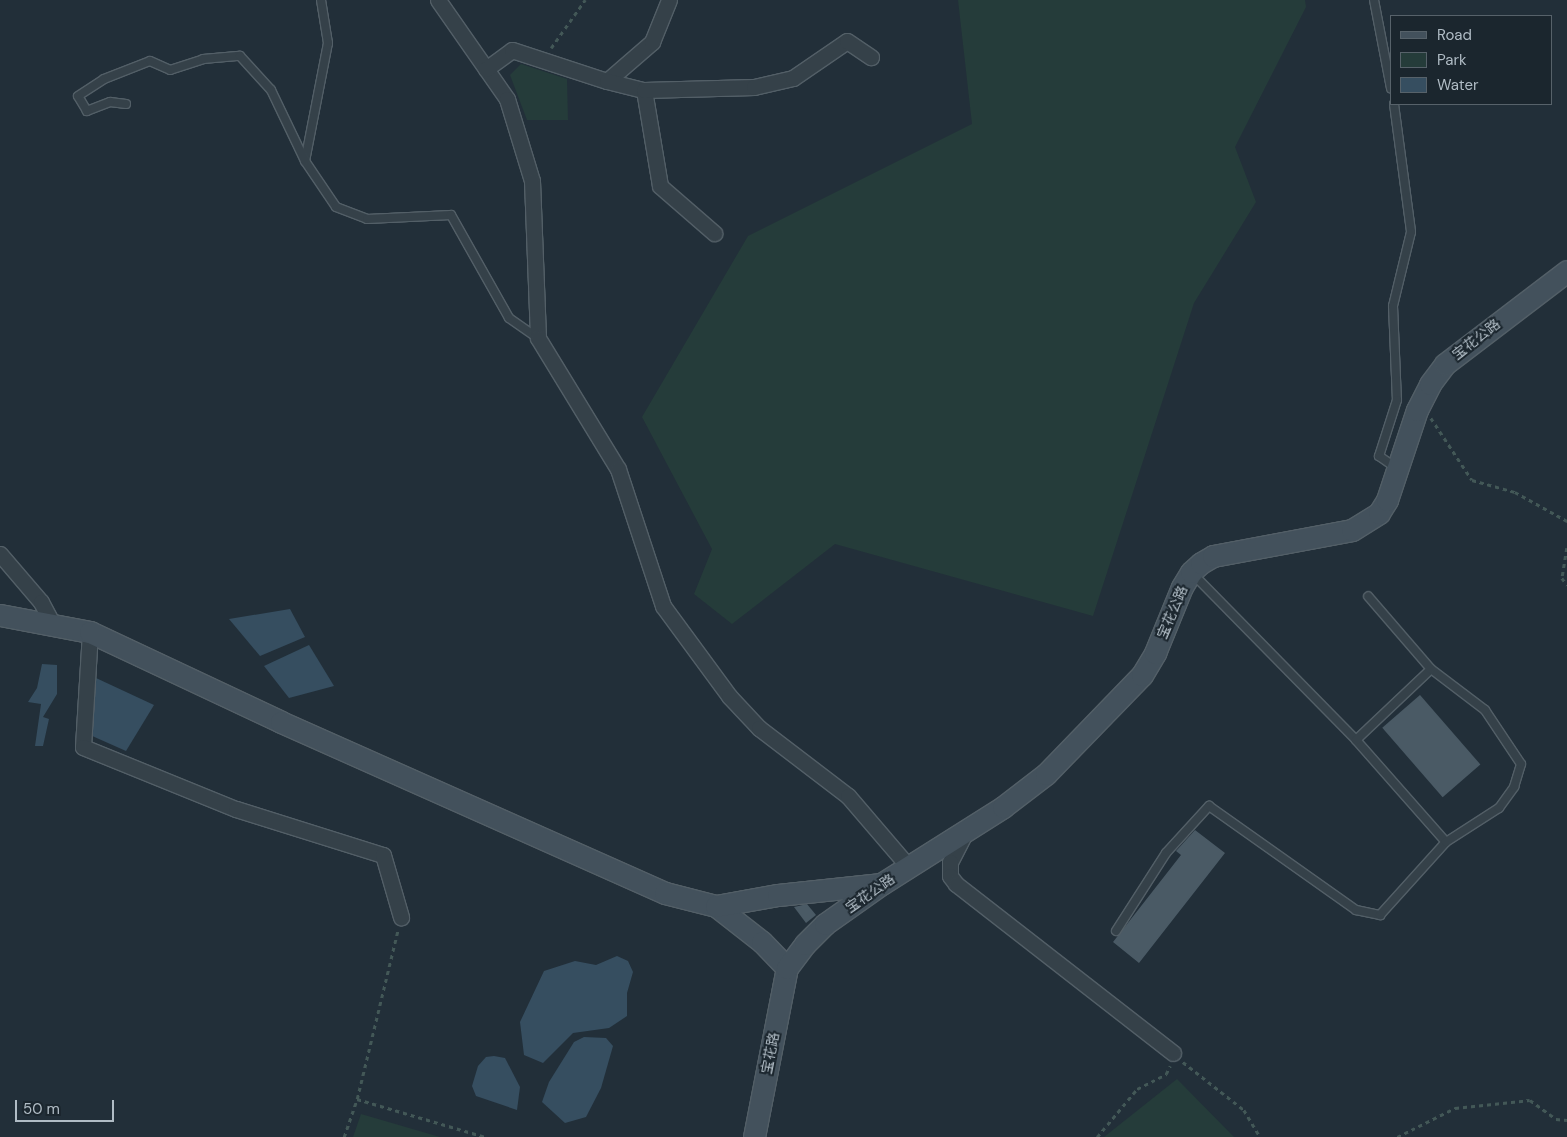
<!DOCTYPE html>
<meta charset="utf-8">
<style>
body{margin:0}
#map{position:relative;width:1567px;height:1137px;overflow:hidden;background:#222f39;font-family:"DM Sans","Noto Sans SC",sans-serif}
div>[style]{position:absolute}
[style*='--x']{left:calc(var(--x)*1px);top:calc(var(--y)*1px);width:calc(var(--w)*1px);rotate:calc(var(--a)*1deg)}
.green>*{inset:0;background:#253c3a}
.water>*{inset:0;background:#364e60}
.building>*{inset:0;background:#4a5a65;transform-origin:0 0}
.path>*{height:2.5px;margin-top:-1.25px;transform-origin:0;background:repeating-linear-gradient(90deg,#435857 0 4px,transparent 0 8px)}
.roads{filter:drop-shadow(1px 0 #535f67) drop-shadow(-1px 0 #535f67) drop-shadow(0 1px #535f67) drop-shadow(0 -1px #535f67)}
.lane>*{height:8px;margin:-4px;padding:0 4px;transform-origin:4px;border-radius:4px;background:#354149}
.street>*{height:15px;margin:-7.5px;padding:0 7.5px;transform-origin:7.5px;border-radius:7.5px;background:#354149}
.secondary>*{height:21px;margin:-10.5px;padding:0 10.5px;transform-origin:10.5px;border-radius:10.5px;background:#43515c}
span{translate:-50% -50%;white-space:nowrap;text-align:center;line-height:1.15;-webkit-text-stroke:4px #1b262e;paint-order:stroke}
.street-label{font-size:14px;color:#b0bcc5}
.legend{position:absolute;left:1390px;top:15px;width:162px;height:90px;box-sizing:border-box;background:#1b262e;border:1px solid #57626a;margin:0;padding:6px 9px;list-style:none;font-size:15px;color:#b0bcc5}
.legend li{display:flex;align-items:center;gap:10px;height:25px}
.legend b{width:25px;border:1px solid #57626a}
.scale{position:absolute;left:15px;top:1100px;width:99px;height:22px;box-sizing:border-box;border:2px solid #b0bcc5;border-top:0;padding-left:6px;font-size:15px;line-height:18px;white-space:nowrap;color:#b0bcc5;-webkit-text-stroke:4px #1b262e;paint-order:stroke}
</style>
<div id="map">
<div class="green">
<div style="clip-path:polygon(958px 0,1305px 0,1306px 7px,1235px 147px,1256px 202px,1194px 303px,1093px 616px,835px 544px,732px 624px,694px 594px,712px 549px,642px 417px,748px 236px,972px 124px)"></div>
<div style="clip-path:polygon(521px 64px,567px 79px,568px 120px,527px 120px,510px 75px)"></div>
<div style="clip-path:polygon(1177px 1079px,1234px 1137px,1104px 1137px)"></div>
<div style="clip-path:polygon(361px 1114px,440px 1137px,353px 1137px)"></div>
</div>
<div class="water">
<div style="clip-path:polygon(290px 609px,305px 637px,260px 656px,229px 619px)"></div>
<div style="clip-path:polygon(309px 645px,334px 686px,289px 698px,264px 666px)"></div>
<div style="clip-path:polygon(42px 664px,57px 665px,57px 694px,43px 717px,49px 719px,43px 746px,35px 746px,41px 704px,28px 702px,37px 688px)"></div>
<div style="clip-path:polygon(96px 678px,154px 705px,126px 751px,90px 735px)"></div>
<div style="clip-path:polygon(617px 956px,628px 961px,633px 972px,627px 993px,627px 1016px,609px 1028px,573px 1033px,543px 1063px,524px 1055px,520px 1022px,544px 971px,575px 961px,596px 965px)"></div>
<div style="clip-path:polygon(584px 1037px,606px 1038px,613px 1046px,601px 1088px,586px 1117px,565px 1123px,542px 1102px,549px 1082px,574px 1042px)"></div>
<div style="clip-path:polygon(494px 1056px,505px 1058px,520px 1087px,517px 1110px,476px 1096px,472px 1086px,478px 1066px,486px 1057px)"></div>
</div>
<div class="building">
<div style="left:1420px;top:695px;width:92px;height:50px;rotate:49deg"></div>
<div style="clip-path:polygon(1195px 830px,1225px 853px,1139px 963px,1113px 942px,1181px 855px,1176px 851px)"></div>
<div style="clip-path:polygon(807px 904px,816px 915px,806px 923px,794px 907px)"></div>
</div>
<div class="path">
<div style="--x:551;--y:48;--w:59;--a:-54.7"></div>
<div style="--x:1431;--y:418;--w:74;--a:56.5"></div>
<div style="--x:1472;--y:480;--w:45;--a:15.6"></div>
<div style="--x:1515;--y:492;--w:60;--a:29.1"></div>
<div style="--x:1567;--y:548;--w:30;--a:99"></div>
<div style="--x:1562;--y:578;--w:9;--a:54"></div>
<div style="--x:1183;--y:1062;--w:78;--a:38.2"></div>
<div style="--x:1244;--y:1110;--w:31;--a:59"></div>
<div style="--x:357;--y:1099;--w:134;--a:16.5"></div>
<div style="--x:344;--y:1137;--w:40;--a:-71.1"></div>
<div style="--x:357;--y:1099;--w:175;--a:-76.4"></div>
<div style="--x:1097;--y:1137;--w:62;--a:-50.2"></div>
<div style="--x:1137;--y:1089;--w:33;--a:-27"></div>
<div style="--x:1166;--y:1074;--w:9;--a:-63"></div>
<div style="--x:1397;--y:1137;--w:65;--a:-26.6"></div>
<div style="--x:1455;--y:1108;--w:75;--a:-6.1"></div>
<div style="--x:1530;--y:1100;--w:32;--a:36"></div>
<div style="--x:1556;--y:1119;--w:11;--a:5"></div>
</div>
<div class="roads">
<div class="lane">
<div style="--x:321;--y:0;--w:44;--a:80.8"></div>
<div style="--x:328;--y:43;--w:120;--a:101"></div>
<div style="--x:305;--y:161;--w:55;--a:56"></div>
<div style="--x:336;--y:207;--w:33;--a:21"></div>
<div style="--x:367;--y:219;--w:84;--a:-2.7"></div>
<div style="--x:451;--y:215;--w:118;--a:60.6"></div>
<div style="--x:509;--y:318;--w:35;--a:35"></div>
<div style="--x:1374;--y:0;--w:90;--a:79.1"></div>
<div style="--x:126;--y:104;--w:16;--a:-173"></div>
<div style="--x:110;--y:102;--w:25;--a:159"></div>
<div style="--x:87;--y:111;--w:17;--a:-121"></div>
<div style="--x:78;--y:96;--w:31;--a:-33"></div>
<div style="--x:104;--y:79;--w:49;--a:-21.4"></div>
<div style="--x:150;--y:61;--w:22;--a:24"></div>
<div style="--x:170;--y:70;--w:35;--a:-18"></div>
<div style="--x:203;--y:59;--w:37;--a:-5"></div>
<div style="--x:240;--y:56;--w:46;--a:47.6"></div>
<div style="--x:271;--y:90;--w:79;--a:64.4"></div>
<div style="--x:1394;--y:104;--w:129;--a:82.4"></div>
<div style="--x:1411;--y:232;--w:76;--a:103.7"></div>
<div style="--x:1393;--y:306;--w:94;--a:87.6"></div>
<div style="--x:1397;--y:400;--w:59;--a:107.8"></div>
<div style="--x:1379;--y:456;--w:21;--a:35"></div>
<div style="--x:1192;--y:573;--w:234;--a:45.5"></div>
<div style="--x:1356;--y:740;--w:136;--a:48.6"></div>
<div style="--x:1356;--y:740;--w:103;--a:-43.4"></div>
<div style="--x:1116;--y:931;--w:93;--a:-57.3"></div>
<div style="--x:1166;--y:853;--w:64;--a:-47.5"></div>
<div style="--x:1209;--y:806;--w:180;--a:35.3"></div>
<div style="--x:1356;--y:910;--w:25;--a:12"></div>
<div style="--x:1380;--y:915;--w:98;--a:-47.9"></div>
<div style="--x:1446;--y:842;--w:63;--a:-32.7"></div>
<div style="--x:1499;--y:808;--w:26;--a:-54"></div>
<div style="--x:1514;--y:787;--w:24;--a:-73"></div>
<div style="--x:1521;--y:764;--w:65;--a:-123.7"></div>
<div style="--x:1485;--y:710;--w:68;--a:-142.8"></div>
<div style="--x:1431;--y:669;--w:96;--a:-130.8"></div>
</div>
<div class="street">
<div style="--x:438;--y:0;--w:121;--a:55.1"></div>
<div style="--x:507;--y:99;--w:86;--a:73"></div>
<div style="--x:532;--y:181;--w:157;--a:87.8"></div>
<div style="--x:538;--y:338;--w:153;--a:58.6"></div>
<div style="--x:618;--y:469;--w:144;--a:71.8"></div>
<div style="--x:663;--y:606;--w:112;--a:53.7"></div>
<div style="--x:729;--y:696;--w:44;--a:46.8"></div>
<div style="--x:759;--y:728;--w:112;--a:37.4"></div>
<div style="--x:848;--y:796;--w:92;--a:49.4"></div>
<div style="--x:486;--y:69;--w:32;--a:-36"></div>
<div style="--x:512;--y:50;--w:100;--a:18.1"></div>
<div style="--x:607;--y:81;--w:60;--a:-40.9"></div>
<div style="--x:652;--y:42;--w:45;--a:-68"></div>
<div style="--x:607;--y:81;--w:38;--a:14"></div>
<div style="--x:644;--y:90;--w:97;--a:80.5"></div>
<div style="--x:660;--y:186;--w:72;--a:41"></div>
<div style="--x:644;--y:90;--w:110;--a:-1.6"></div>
<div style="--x:754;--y:87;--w:40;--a:-13"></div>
<div style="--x:793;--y:78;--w:65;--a:-34.4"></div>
<div style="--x:847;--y:41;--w:29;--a:34"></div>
<div style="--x:0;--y:554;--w:63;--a:49.5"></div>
<div style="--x:41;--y:602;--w:24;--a:62"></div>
<div style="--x:90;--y:632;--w:115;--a:93.5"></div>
<div style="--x:83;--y:747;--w:165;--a:22.1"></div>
<div style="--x:236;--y:809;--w:154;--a:17.4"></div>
<div style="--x:383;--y:855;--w:65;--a:73.8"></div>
<div style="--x:966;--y:831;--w:35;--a:117"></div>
<div style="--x:950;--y:862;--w:14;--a:90"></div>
<div style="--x:950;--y:876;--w:10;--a:53"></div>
<div style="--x:956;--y:884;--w:275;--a:37.9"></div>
</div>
<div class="secondary">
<div style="--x:0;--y:615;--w:92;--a:10.7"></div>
<div style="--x:90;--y:632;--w:211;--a:25.2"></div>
<div style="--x:281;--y:722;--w:420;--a:24"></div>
<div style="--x:665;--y:893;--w:53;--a:14.3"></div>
<div style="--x:716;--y:906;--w:58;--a:38"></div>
<div style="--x:762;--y:942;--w:36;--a:46"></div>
<div style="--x:716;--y:906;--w:63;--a:-10.1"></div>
<div style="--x:778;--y:895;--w:104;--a:-6.1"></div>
<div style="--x:754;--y:1137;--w:172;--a:-79"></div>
<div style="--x:787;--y:968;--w:30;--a:-53"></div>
<div style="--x:805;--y:944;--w:28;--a:-45"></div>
<div style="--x:825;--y:924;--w:71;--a:-35.3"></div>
<div style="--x:883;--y:883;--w:142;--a:-32.3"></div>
<div style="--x:1003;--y:807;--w:54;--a:-37.5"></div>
<div style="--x:1046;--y:774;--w:138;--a:-45.9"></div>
<div style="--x:1142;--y:675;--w:26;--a:-59"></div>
<div style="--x:1155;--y:653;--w:71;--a:-67.8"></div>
<div style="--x:1182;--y:587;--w:17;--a:-59"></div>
<div style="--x:1191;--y:572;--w:13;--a:-42"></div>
<div style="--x:1201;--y:563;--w:14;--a:-30"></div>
<div style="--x:1213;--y:556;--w:141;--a:-10.6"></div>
<div style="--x:1352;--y:530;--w:32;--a:-32"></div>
<div style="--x:1379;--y:513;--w:15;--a:-58"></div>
<div style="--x:1387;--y:500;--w:95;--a:-71.6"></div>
<div style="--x:1417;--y:410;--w:29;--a:-63"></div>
<div style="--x:1430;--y:384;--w:25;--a:-53"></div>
<div style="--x:1445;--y:364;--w:153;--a:-37.3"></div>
</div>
</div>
<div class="street-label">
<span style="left:1476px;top:339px;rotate:-38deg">宝花公路</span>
<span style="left:1172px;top:612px;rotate:-67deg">宝花公路</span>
<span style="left:870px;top:893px;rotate:-35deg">宝花公路</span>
<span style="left:770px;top:1053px;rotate:-79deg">宝花路</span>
</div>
<ul class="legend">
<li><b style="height:6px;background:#43515c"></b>Road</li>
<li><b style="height:14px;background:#253c3a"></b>Park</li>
<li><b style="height:14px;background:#364e60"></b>Water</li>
</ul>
<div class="scale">50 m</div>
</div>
